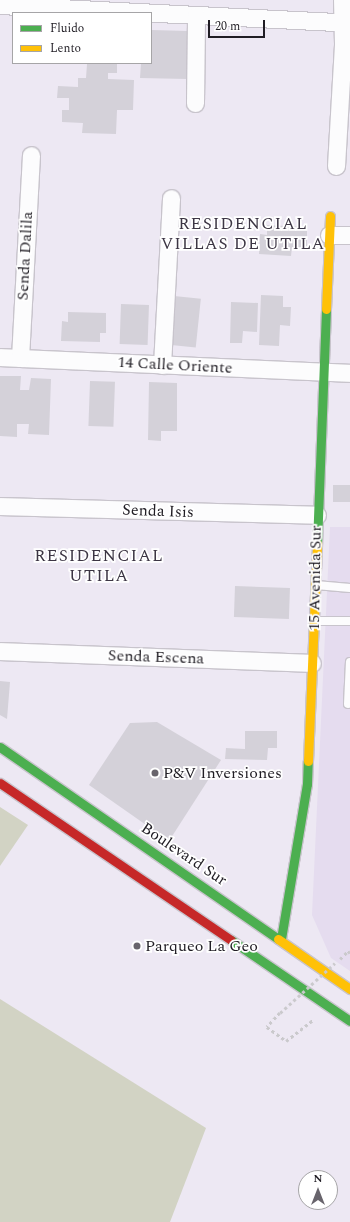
<!DOCTYPE html>
<style>
body{margin:0}
#map{position:relative;width:350px;height:1222px;overflow:hidden;background:#ede8f3;font-family:Spectral,serif}
div>[style]{position:absolute}
[style*='--x']{left:calc(var(--x)*1px);top:calc(var(--y)*1px);width:calc(var(--w)*1px);rotate:calc(var(--a)*1deg)}
.built>*{inset:0;background:#e5dcef}
.green>*{inset:0;background:#d2d3c4}
.building>*{inset:0;background:#d4d1d9;transform-origin:0 0}
.path>*{height:2.5px;margin-top:-1.25px;transform-origin:0;background:repeating-linear-gradient(90deg,#cac9cc 0 3px,transparent 0 6px)}
.roads{filter:drop-shadow(1px 0 #c8c4cc) drop-shadow(-1px 0 #c8c4cc) drop-shadow(0 1px #c8c4cc) drop-shadow(0 -1px #c8c4cc)}
.lane>*{height:8px;margin:-4px;padding:0 4px;transform-origin:4px;border-radius:4px;background:#fcfcfd}
.street>*{height:17px;margin:-8.5px;padding:0 8.5px;transform-origin:8.5px;border-radius:8.5px;background:#fcfcfd}
.fast>*{height:9px;margin:-4.5px;padding:0 4.5px;transform-origin:4.5px;border-radius:4.5px;background:#4caf50}
.slow>*{height:9px;margin:-4.5px;padding:0 4.5px;transform-origin:4.5px;border-radius:4.5px;background:#ffc107}
.jam>*{height:9px;margin:-4.5px;padding:0 4.5px;transform-origin:4.5px;border-radius:4.5px;background:#c62828}
.path-bridge>*{height:2.5px;margin-top:-1.25px;transform-origin:0;background:repeating-linear-gradient(90deg,#cac9cc 0 3px,transparent 0 6px)}
.dots>*{width:11px;height:11px;translate:-50% -50%;box-sizing:border-box;border:2px solid #fff;border-radius:50%}
span{translate:-50% -50%;white-space:nowrap;text-align:center;line-height:1.15;-webkit-text-stroke:3.5px #fff;paint-order:stroke}
.street-label{font-size:16px;color:#201d24}
.poi-label{font-size:16px;color:#201d24}
.left{translate:0 -50%;text-align:left}
.neighbourhood-label{font-size:17px;color:#3c3544;letter-spacing:1px}
.legend{position:absolute;left:12px;top:12px;width:140px;height:52px;box-sizing:border-box;background:#fff;border:1px solid #a6a5a7;margin:0;padding:5px 7px;list-style:none;font-size:12px;color:#201d24}
.legend li{display:flex;align-items:center;gap:8px;height:20px}
.legend b{width:20px;border:1px solid #a6a5a7}
.north{position:absolute;left:298px;top:1170px;width:40px;height:40px;box-sizing:border-box;background:#fff;border:1px solid #a6a5a7;border-radius:50%;rotate:0deg;font-size:11px;font-weight:700;line-height:16px;text-align:center;color:#201d24}
.north::after{content:'';display:block;margin:auto;width:14px;height:18px;background:#68646c;clip-path:polygon(50% 0,100% 100%,50% 72%,0 100%)}
.scale{position:absolute;left:208px;top:20px;width:57px;height:18px;box-sizing:border-box;border:2px solid #201d24;border-top:0;padding-left:5px;font-size:12px;line-height:14px;white-space:nowrap;color:#201d24;-webkit-text-stroke:3px #fff;paint-order:stroke}
</style>
<div id="map">
<div class="built">
<div style="clip-path:polygon(330px 527px,350px 527px,350px 971px,331px 958px,312px 915px)"></div>
</div>
<div class="green">
<div style="clip-path:polygon(0 807px,28px 825px,0 866px)"></div>
<div style="clip-path:polygon(0 999px,206px 1128px,170px 1222px,0 1222px)"></div>
</div>
<div class="building">
<div style="clip-path:polygon(151px 30px,188px 31px,187px 79px,140px 78px,141px 63px,151px 63px)"></div>
<div style="clip-path:polygon(82px 63px,117px 63px,117px 73px,108px 73px,108px 79px,134px 80px,133px 110px,117px 110px,116px 134px,82px 133px,83px 123px,62px 122px,62px 110px,69px 110px,69px 98px,57px 98px,58px 86px,78px 87px,78px 78px,86px 78px,87px 64px)"></div>
<div style="clip-path:polygon(267px 225px,307px 227px,307px 248px,292px 247px,291px 256px,259px 254px,260px 234px,267px 235px)"></div>
<div style="clip-path:polygon(261px 295px,283px 296px,283px 307px,291px 307px,290px 326px,280px 325px,279px 346px,259px 345px)"></div>
<div style="left:174px;top:296px;width:27px;height:49px;rotate:6deg"></div>
<div style="clip-path:polygon(231px 302px,258px 303px,257px 332px,243px 331px,242px 343px,230px 343px)"></div>
<div style="left:121px;top:304px;width:28px;height:40px;rotate:2deg"></div>
<div style="clip-path:polygon(68px 312px,106px 313px,106px 333px,100px 333px,100px 342px,61px 341px,62px 321px,68px 322px)"></div>
<div style="clip-path:polygon(0 376px,21px 376px,20px 390px,29px 390px,31px 378px,51px 379px,49px 435px,28px 434px,29px 424px,17px 424px,17px 437px,0 436px)"></div>
<div style="left:90px;top:381px;width:25px;height:45px;rotate:2deg"></div>
<div style="clip-path:polygon(149px 382px,177px 383px,177px 431px,161px 431px,161px 441px,148px 440px)"></div>
<div style="left:333px;top:485px;width:17px;height:17px"></div>
<div style="left:235px;top:586px;width:55px;height:31px;rotate:2deg"></div>
<div style="clip-path:polygon(0 681px,10px 682px,7px 719px,0 715px)"></div>
<div style="clip-path:polygon(157px 722px,221px 760px,169px 841px,89px 785px,130px 723px)"></div>
<div style="clip-path:polygon(245px 731px,277px 731px,277px 748px,268px 748px,267px 760px,225px 759px,226px 748px,245px 749px)"></div>
</div>
<div class="path">
<div style="--x:340;--y:959;--w:11;--a:-45"></div>
<div style="--x:348;--y:951;--w:3;--a:45"></div>
<div style="--x:280;--y:1013;--w:19;--a:133"></div>
<div style="--x:267;--y:1027;--w:24;--a:36"></div>
<div style="--x:286;--y:1041;--w:34;--a:-38"></div>
</div>
<div class="roads">
<div class="lane">
<div style="--x:316;--y:585;--w:34;--a:5"></div>
<div style="--x:315;--y:621;--w:35;--a:0"></div>
<div style="--x:348;--y:704;--w:42;--a:-87.3"></div>
</div>
<div class="street">
<div style="--x:0;--y:5;--w:350;--a:2.9"></div>
<div style="--x:195;--y:103;--w:87;--a:-89.3"></div>
<div style="--x:336;--y:166;--w:123;--a:-86.7"></div>
<div style="--x:343;--y:43;--w:43;--a:-91.3"></div>
<div style="--x:329;--y:235;--w:21;--a:0"></div>
<div style="--x:0;--y:357;--w:350;--a:2.6"></div>
<div style="--x:20;--y:358;--w:203;--a:-86.9"></div>
<div style="--x:162;--y:365;--w:167;--a:-86.9"></div>
<div style="--x:0;--y:506;--w:317;--a:1.6"></div>
<div style="--x:0;--y:651;--w:312;--a:2.2"></div>
</div>
<div class="fast">
<div style="--x:317;--y:544;--w:235;--a:-87.8"></div>
<div style="--x:0;--y:747;--w:338;--a:34.6"></div>
<div style="--x:281;--y:939;--w:157;--a:-80.5"></div>
<div style="--x:307;--y:784;--w:23;--a:-88"></div>
<div style="--x:231;--y:940;--w:144;--a:34.2"></div>
</div>
<div class="slow">
<div style="--x:326;--y:309;--w:93;--a:-87.5"></div>
<div style="--x:308;--y:761;--w:217;--a:-87.6"></div>
<div style="--x:278;--y:939;--w:88;--a:34.8"></div>
</div>
<div class="jam">
<div style="--x:0;--y:783;--w:279;--a:34.2"></div>
</div>
</div>
<div class="path-bridge">
<div style="--x:280;--y:1013;--w:74;--a:-42.3"></div>
</div>
<div class="dots">
<div style="left:155px;top:773px;background:#68646c"></div>
<div style="left:137px;top:946px;background:#68646c"></div>
</div>
<div class="street-label">
<span style="left:25px;top:256px;rotate:-87deg">Senda Dalila</span>
<span style="left:175px;top:365px;rotate:3deg">14 Calle Oriente</span>
<span style="left:158px;top:511px;rotate:2deg">Senda Isis</span>
<span style="left:315px;top:578px;rotate:-89deg">15 Avenida Sur</span>
<span style="left:156px;top:657px;rotate:2deg">Senda Escena</span>
<span style="left:184px;top:854px;rotate:34deg">Boulevard Sur</span>
</div>
<div class="poi-label">
<span class="left" style="left:163px;top:773px">P&amp;V Inversiones</span>
<span class="left" style="left:145px;top:946px">Parqueo La Geo</span>
</div>
<div class="neighbourhood-label">
<span style="left:243px;top:235px">RESIDENCIAL<br>VILLAS DE UTILA</span>
<span style="left:99px;top:567px">RESIDENCIAL<br>UTILA</span>
</div>
<ul class="legend">
<li><b style="height:5px;background:#4caf50"></b>Fluido</li>
<li><b style="height:5px;background:#ffc107"></b>Lento</li>
</ul>
<div class="north">N</div>
<div class="scale">20 m</div>
</div>
